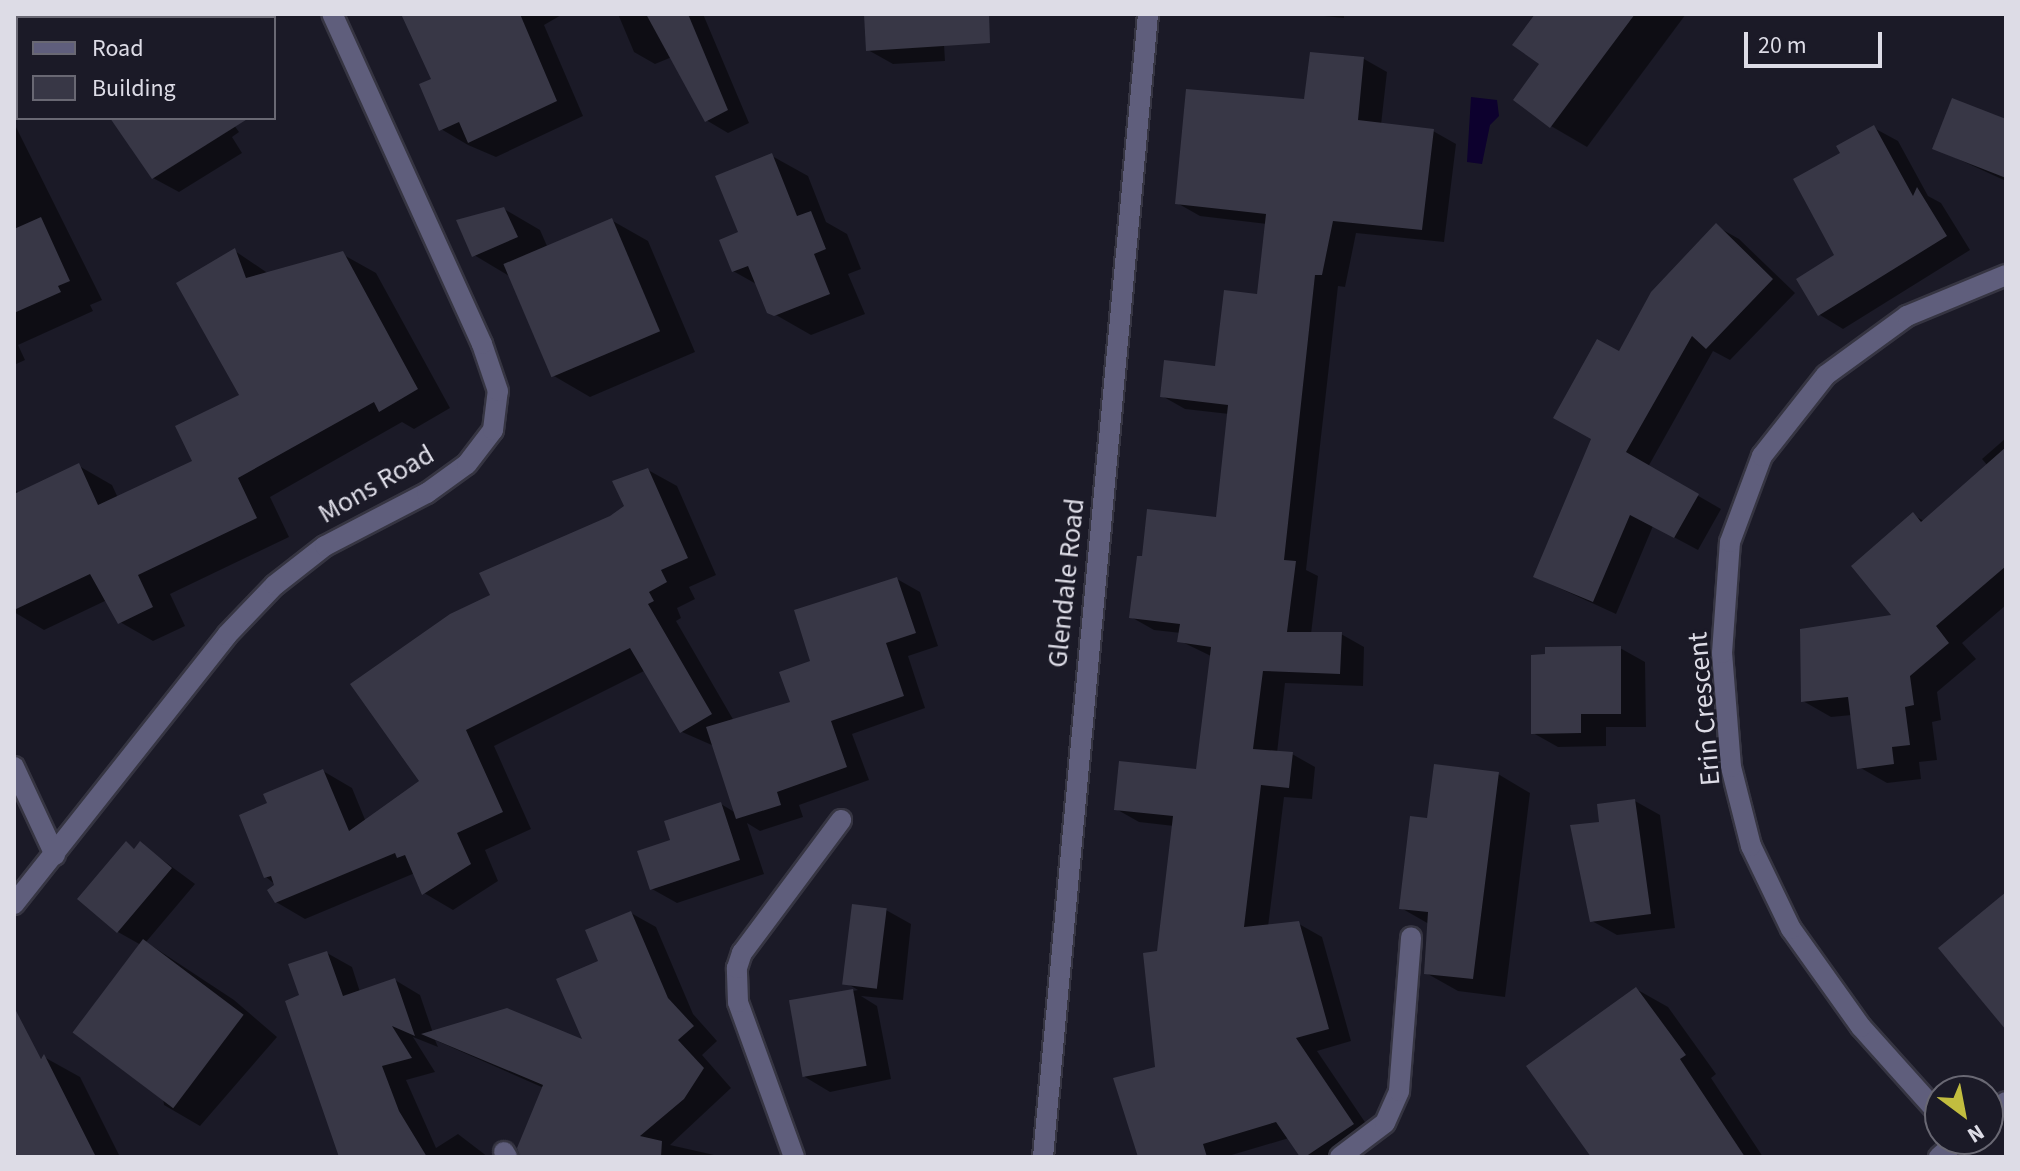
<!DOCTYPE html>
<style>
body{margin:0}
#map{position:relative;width:2020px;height:1171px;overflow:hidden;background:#1b1a27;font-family:"Source Sans 3",sans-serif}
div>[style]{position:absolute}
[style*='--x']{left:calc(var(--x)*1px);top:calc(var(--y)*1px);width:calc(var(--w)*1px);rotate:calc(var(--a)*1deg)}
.water>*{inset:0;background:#0d012e}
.shadow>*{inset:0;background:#0007;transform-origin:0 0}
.building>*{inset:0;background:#383746;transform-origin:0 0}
.roads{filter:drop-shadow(2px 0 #363542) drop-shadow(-2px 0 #363542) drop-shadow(0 2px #363542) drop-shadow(0 -2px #363542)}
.service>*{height:20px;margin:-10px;padding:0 10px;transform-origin:10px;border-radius:10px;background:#5f5e7c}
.minor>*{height:20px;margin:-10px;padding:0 10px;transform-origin:10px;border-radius:10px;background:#5f5e7c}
span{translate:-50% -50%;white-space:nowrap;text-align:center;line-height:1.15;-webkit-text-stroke:6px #1b1a27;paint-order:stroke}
.street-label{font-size:28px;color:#dddce6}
.frame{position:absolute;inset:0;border:16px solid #dddce6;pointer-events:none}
.legend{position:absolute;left:16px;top:16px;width:260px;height:104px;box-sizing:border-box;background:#1b1a27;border:2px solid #696873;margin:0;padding:10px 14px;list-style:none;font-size:24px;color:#dddce6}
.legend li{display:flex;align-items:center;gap:16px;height:40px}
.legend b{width:40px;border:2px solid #696873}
.north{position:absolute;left:1924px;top:1075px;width:80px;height:80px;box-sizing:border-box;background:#1b1a27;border:2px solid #696873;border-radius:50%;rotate:148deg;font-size:22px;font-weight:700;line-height:32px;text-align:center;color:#dddce6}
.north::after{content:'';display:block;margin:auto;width:28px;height:36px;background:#c2bd3f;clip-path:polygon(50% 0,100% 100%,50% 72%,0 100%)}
.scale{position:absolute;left:1744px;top:32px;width:138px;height:36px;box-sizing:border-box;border:4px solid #dddce6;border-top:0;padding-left:10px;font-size:24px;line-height:28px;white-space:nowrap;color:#dddce6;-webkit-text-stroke:6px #1b1a27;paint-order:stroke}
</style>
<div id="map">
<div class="water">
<div style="clip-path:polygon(1471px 97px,1497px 100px,1499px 116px,1490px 125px,1482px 164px,1467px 162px)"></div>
</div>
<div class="shadow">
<div style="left:43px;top:14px;width:127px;height:5px"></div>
<div style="clip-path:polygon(403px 14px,563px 14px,544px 25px,583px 116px,496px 157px,468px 145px,441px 129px,433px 80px)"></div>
<div style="clip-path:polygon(618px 14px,703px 14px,749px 123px,728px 133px,706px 120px,672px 57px,655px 64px,634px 52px)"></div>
<div style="clip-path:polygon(866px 14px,978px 14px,944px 44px,945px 61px,893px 64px,868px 50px)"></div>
<div style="clip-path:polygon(1304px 14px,1344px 14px,1344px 18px)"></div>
<div style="clip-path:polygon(1538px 14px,1686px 14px,1587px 147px,1551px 126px)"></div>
<div style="clip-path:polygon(1311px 54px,1364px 59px,1387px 72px,1381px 125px,1433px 131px,1456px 144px,1444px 242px,1356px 233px,1345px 287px,1338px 286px,1306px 570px,1318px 576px,1311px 634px,1341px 634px,1364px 647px,1363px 686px,1285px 683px,1277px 753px,1292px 754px,1315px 767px,1312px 799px,1284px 797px,1268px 927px,1299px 924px,1322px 937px,1351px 1041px,1317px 1051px,1375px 1137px,1346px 1157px,1302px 1157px,1289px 1138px,1225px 1157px,1140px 1157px,1157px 1068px,1159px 953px,1174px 826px,1139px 822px,1116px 809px,1198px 771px,1211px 656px,1180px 641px,1181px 633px,1154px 630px,1131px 617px,1143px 558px,1218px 519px,1229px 414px,1185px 409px,1162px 396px,1216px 368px,1259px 296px,1267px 224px,1200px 216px,1177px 203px,1306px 101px)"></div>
<div style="clip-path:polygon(114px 118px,229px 118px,239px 132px,232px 137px,242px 153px,179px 192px,153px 178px)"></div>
<div style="clip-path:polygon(2006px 121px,2006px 181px,1934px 148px)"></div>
<div style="clip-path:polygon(14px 123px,102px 300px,90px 305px,93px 311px,18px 345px,25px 360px,14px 365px)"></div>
<div style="clip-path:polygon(1874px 128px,1898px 141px,1928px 196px,1941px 203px,1970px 250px,1843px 329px,1820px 315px,1798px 280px,1837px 256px,1842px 154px)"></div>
<div style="clip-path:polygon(772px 156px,808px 176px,826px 222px,847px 234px,861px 269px,848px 274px,865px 314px,811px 335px,769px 311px,758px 285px,733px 271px,740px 233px)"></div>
<div style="clip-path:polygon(504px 209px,540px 230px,547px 246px,611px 220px,648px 241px,695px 352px,590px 397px,554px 376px,511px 277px,474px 255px)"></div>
<div style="clip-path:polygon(1716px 226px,1739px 239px,1795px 293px,1730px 360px,1713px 351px,1648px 467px,1721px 509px,1698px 550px,1653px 526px,1616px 614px,1535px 577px,1593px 438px,1620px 354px)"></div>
<div style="clip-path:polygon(235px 251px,269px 274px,342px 254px,376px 273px,450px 408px,414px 429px,402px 422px,270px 497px,289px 537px,170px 594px,185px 626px,153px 641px,120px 622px,107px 600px,44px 630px,14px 612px,14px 490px,20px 493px,79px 466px,112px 485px,118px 498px,194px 462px,241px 396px)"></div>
<div style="clip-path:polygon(2006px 438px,2006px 605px,1962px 643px,1976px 659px,1937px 692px,1941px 720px,1932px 722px,1937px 760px,1919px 762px,1921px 779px,1887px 783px,1859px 767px,1852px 715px,1831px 717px,1803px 701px,1895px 616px,1913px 515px,1924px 521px,1988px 466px,1982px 459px)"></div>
<div style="clip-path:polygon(648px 470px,677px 486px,716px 575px,689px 587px,695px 599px,677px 608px,681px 618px,676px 621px,734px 721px,792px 703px,812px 662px,897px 579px,920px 592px,938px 646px,908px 656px,925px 708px,852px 734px,869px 780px,799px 805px,803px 817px,760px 831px,747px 823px,764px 874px,677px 903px,652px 889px,673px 841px,721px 804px,736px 813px,714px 746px,682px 732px,644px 671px,494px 746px,531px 829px,485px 850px,498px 881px,453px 910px,424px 893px,415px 873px,305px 919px,276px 902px,277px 886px,266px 877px,269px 804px,323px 771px,352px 788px,366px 822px,422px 782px,492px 596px,626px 506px)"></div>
<div style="clip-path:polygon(1620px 648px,1645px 662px,1646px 727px,1606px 727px,1606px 746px,1558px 747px,1533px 733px)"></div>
<div style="clip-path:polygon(1498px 774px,1530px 793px,1505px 997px,1458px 991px,1426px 973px,1429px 924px,1401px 908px,1428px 820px)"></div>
<div style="clip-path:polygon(1635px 801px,1660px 815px,1675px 928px,1617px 935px,1592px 921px,1572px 827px,1602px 823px)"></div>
<div style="clip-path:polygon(126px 844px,136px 850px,141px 844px,195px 884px,146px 942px,234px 1000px,277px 1037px,200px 1126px,164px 1105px,141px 945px,118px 932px)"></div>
<div style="clip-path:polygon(886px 910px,911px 924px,903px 1000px,861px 996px,877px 1006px,891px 1079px,830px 1092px,805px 1077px,791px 1003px,858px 990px,846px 983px)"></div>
<div style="clip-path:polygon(631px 913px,656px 927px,693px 1014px,717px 1041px,702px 1055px,731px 1088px,670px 1145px,723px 1157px,520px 1157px,544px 1088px,435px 1040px,438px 1047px,413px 1037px,435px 1072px,406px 1080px,436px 1148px,458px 1134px,488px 1157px,355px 1157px,301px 997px,327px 953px,352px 967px,360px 992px,395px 980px,420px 995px,433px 1033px,586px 1043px,600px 962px)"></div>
<div style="clip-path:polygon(1636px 989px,1668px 1007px,1716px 1074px,1711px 1078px,1763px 1157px,1612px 1157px)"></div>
<div style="clip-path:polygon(44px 1057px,80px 1077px,120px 1157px,14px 1157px,14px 1070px)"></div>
</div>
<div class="building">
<div style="clip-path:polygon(401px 14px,520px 14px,557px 101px,468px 143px,459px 122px,439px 131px,419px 84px,431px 79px)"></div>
<div style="clip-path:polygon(646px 14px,688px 14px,728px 110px,705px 122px)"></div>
<div style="clip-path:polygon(864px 14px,989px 14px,990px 43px,866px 51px)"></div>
<div style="clip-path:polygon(1535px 14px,1635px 14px,1550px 128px,1513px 100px,1539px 64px,1512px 45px)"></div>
<div style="clip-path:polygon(1310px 52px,1364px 57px,1358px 120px,1434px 129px,1422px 230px,1333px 221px,1322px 275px,1315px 275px,1284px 560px,1296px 561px,1287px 632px,1342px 632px,1340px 674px,1263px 671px,1253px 749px,1293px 752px,1289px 788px,1261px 785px,1244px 927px,1299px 921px,1329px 1029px,1296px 1038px,1354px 1124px,1305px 1157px,1300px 1157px,1276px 1122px,1203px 1144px,1207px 1157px,1138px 1157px,1113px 1078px,1155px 1067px,1143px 953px,1157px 951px,1173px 816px,1114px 810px,1119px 761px,1196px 769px,1211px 647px,1177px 642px,1180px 624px,1129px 618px,1137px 556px,1142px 556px,1147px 509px,1216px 517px,1228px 405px,1160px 397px,1164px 360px,1215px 366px,1224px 290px,1257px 294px,1266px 214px,1175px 204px,1186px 89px,1304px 99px)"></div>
<div style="clip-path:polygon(1952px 98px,2006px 119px,2006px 178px,1932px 149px)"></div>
<div style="clip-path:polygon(110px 118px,249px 118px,152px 179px)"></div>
<div style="clip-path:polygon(1874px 125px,1913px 196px,1917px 187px,1947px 236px,1818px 316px,1796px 279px,1834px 255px,1793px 179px,1840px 153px,1836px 146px)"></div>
<div style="clip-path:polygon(772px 153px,797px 216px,811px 211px,826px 249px,814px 254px,830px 294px,774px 316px,767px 313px,748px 266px,732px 272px,719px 240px,738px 232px,715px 176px)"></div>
<div style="clip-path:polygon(504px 207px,518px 237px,472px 257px,456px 220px)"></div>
<div style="clip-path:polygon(41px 217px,70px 281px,58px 286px,61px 292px,14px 313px,14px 229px)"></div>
<div style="left:612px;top:218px;width:123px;height:118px;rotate:67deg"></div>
<div style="clip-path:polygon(1716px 223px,1773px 279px,1706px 349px,1692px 336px,1626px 452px,1699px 494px,1674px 538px,1630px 515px,1593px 602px,1533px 577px,1591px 439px,1553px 418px,1597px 339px,1619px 351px,1651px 292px)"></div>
<div style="clip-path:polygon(235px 248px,246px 278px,343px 251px,418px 389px,379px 412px,374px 402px,238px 478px,257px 518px,138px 575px,153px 607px,118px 624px,90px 574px,14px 610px,14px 494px,79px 463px,98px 505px,192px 461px,175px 426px,239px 395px,176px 283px)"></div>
<div style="clip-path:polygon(2006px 447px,2006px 566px,1936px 626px,1949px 643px,1910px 676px,1914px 705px,1905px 707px,1910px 745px,1892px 747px,1894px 764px,1857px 769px,1848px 697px,1801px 702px,1800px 629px,1891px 615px,1851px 566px,1913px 512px,1921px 522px)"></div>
<div style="clip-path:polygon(648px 468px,688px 558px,661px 570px,667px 582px,649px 592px,654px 601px,648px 604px,712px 714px,680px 733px,630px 648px,466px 730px,503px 812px,457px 833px,471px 864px,422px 895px,405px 855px,397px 858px,395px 853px,275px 903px,267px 890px,274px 885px,271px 876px,264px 878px,239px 815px,267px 803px,263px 794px,323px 769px,349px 831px,419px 781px,350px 684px,450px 614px,490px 595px,479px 573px,610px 516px,624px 506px,612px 481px)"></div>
<div style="clip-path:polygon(897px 577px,916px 633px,886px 643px,904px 696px,831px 721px,847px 767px,777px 792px,781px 805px,736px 819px,706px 727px,790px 702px,779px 672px,810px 661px,794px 610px)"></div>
<div style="clip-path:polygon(1621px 646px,1621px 714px,1581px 714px,1581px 733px,1531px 734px,1531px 655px,1545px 654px,1545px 647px)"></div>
<div style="clip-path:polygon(1434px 764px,1499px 772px,1473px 979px,1424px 974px,1428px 912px,1399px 909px,1410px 816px,1427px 818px)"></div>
<div style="clip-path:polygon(1635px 799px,1651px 914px,1590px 922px,1570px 825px,1599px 822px,1597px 804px)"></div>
<div style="clip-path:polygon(721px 802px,740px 860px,650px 890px,637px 851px,670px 840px,664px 821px)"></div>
<div style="clip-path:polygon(126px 841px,134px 849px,140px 841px,172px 868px,117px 933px,77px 899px)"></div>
<div style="clip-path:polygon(2006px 892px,2006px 1030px,1938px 948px)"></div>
<div style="left:852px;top:904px;width:35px;height:81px;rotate:7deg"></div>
<div style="clip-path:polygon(631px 911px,668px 998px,694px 1026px,678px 1040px,704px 1068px,684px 1099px,640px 1136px,662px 1141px,661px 1157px,520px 1157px,517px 1148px,543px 1085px,421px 1034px,507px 1008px,582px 1039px,556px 979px,598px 961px,585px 930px)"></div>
<div style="left:143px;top:939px;width:126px;height:117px;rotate:37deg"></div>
<div style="clip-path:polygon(327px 951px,343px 996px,395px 978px,415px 1036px,392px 1026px,412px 1058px,382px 1066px,399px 1111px,427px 1157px,339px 1157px,285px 1001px,299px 995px,288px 964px)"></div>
<div style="clip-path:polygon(1636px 987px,1686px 1055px,1680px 1059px,1745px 1157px,1591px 1157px,1526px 1066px)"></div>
<div style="left:853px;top:989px;width:78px;height:65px;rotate:80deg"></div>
<div style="clip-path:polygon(14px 1007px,41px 1059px,44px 1054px,96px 1157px,14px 1157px)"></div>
</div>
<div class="roads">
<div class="service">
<div style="--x:1340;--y:1157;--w:56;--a:-37.1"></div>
<div style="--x:1385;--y:1123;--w:35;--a:-66"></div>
<div style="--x:1399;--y:1091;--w:154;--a:-85.5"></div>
</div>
<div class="minor">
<div style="--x:14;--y:767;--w:97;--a:65"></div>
<div style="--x:14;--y:904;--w:343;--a:-51.6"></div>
<div style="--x:227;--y:635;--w:69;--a:-46.2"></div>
<div style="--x:275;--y:585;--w:63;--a:-38"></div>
<div style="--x:325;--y:546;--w:115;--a:-27.5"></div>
<div style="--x:427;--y:493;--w:49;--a:-35.9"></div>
<div style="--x:467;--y:464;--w:43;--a:-52.6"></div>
<div style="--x:493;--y:430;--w:39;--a:-83"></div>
<div style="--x:498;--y:391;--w:50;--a:-108.8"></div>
<div style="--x:482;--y:344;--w:362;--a:-114.4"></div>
<div style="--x:1940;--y:1115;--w:118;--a:-131.9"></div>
<div style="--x:1861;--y:1027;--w:120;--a:-125.5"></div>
<div style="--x:1791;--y:929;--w:92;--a:-115.7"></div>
<div style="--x:1751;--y:846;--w:81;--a:-104.2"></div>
<div style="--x:1731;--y:767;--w:114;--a:-94.5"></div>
<div style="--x:1722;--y:653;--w:111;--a:-85.9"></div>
<div style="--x:1730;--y:542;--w:92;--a:-69.6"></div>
<div style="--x:1762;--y:456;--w:103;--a:-51.7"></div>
<div style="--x:1826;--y:375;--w:100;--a:-36.1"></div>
<div style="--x:1907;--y:316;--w:107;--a:-22.5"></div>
<div style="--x:1988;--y:1117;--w:23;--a:-40"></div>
<div style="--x:504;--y:1152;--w:6;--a:59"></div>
<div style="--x:794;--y:1157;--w:165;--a:-109.9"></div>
<div style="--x:738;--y:1002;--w:34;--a:-92"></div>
<div style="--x:737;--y:968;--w:16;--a:-72"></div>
<div style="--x:742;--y:953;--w:166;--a:-53.3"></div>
<div style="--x:1043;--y:1157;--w:1148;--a:-84.75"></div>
<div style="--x:1939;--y:1157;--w:28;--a:-41"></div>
</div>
</div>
<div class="street-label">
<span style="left:376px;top:484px;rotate:-30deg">Mons Road</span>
<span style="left:1066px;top:583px;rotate:-84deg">Glendale Road</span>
<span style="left:1704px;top:709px;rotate:-95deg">Erin Crescent</span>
</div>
<div class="frame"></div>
<ul class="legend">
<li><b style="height:10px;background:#5f5e7c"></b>Road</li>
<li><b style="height:22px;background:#383746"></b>Building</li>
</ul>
<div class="north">N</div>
<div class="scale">20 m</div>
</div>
